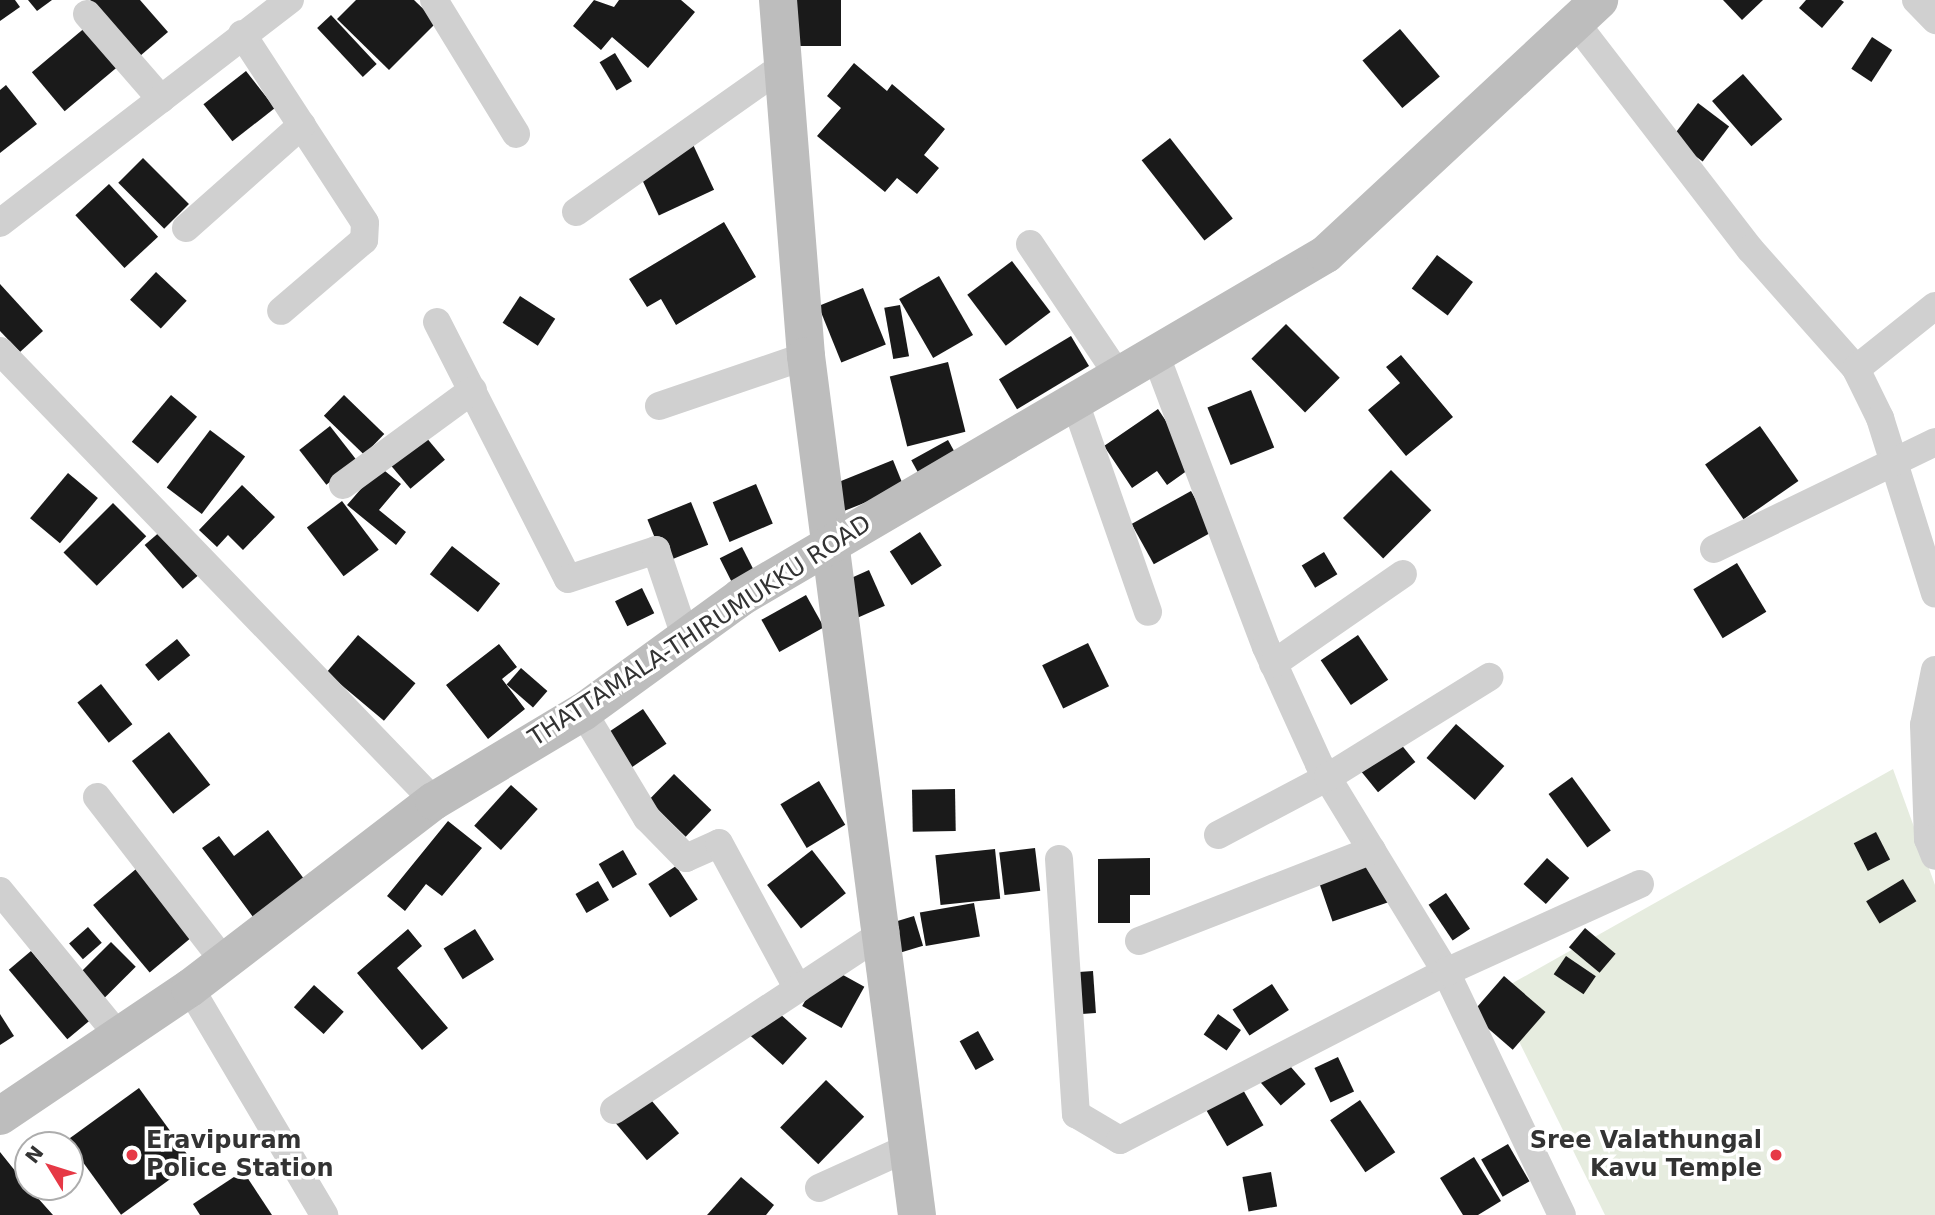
<!DOCTYPE html>
<style>
body{margin:0}
#map{position:relative;width:1935px;height:1215px;overflow:hidden;background:#fff;font-family:"DejaVu Sans",sans-serif}
div>[style]{position:absolute}
[style*='--x']{left:calc(var(--x)*1px);top:calc(var(--y)*1px);width:calc(var(--w)*1px);rotate:calc(var(--a)*1deg)}
.green>*{inset:0;background:#e6ecdf}
.building>*{inset:0;background:#1a1a1a;transform-origin:0 0}
.street>*{height:28px;margin:-14px;padding:0 14px;transform-origin:14px;border-radius:14px;background:#d0d0d0}
.secondary>*{height:38px;margin:-19px;padding:0 19px;transform-origin:19px;border-radius:19px;background:#bdbdbd}
.dots>*{width:19px;height:19px;translate:-50% -50%;box-sizing:border-box;border:4px solid #fff;border-radius:50%}
span{translate:-50% -50%;white-space:nowrap;text-align:center;line-height:1.15;-webkit-text-stroke:7px #fff;paint-order:stroke}
.street-label{font-size:24px;color:#333}
.poi-label{font-size:24px;color:#333;font-weight:700}
.left{translate:0 -50%;text-align:left}
.right{translate:-100% -50%;text-align:right}
.north{position:absolute;left:14px;top:1131px;width:70px;height:70px;box-sizing:border-box;background:#fff;border:2px solid #adadad;border-radius:50%;rotate:308deg;font-size:19px;font-weight:700;line-height:28px;text-align:center;color:#333}
.north::after{content:'';display:block;margin:auto;width:24px;height:32px;background:#e63946;clip-path:polygon(50% 0,100% 100%,50% 72%,0 100%)}
</style>
<div id="map">
<div class="green">
<div style="clip-path:polygon(1893px 769px,1935px 885px,1935px 1215px,1605px 1215px,1495px 993px)"></div>
</div>
<div class="building">
<div style="clip-path:polygon(0 0,15px 0,20px 7px,0 21px)"></div>
<div style="clip-path:polygon(28px 0,52px 0,37px 11px)"></div>
<div style="clip-path:polygon(91px 0,140px 0,168px 32px,133px 62px,85px 5px)"></div>
<div style="clip-path:polygon(356px 0,414px 0,437px 22px,389px 70px,337px 19px)"></div>
<div style="clip-path:polygon(594px 0,614px 7px,619px 0,681px 0,695px 12px,648px 68px,612px 37px,601px 50px,573px 26px)"></div>
<div style="left:784px;top:0;width:57px;height:46px"></div>
<div style="clip-path:polygon(1723px 0,1763px 0,1742px 20px)"></div>
<div style="clip-path:polygon(1806px 0,1841px 0,1844px 2px,1822px 28px,1799px 8px)"></div>
<div style="left:331px;top:15px;width:67px;height:19px;rotate:47deg"></div>
<div style="left:87px;top:26px;width:51px;height:72px;rotate:50deg"></div>
<div style="left:1400px;top:29px;width:62px;height:49px;rotate:50deg"></div>
<div style="left:1872px;top:37px;width:24px;height:38px;rotate:33deg"></div>
<div style="left:615px;top:53px;width:33px;height:18px;rotate:59deg"></div>
<div style="clip-path:polygon(854px 63px,887px 91px,892px 84px,945px 129px,924px 155px,939px 168px,917px 194px,897px 178px,885px 192px,817px 136px,841px 108px,827px 96px)"></div>
<div style="left:246px;top:71px;width:47px;height:54px;rotate:52deg"></div>
<div style="left:1743px;top:74px;width:60px;height:41px;rotate:49deg"></div>
<div style="clip-path:polygon(6px 85px,37px 124px,0 153px,0 90px)"></div>
<div style="left:1698px;top:103px;width:39px;height:44px;rotate:37deg"></div>
<div style="left:690px;top:138px;width:57px;height:61px;rotate:65deg"></div>
<div style="left:1170px;top:138px;width:102px;height:36px;rotate:52deg"></div>
<div style="left:143px;top:158px;width:65px;height:35px;rotate:45deg"></div>
<div style="left:109px;top:184px;width:72px;height:46px;rotate:47deg"></div>
<div style="clip-path:polygon(724px 222px,756px 277px,676px 325px,661px 299px,647px 307px,629px 279px)"></div>
<div style="left:1437px;top:255px;width:45px;height:42px;rotate:37deg"></div>
<div style="left:1012px;top:261px;width:64px;height:56px;rotate:53deg"></div>
<div style="left:156px;top:272px;width:42px;height:38px;rotate:43deg"></div>
<div style="left:939px;top:276px;width:68px;height:46px;rotate:60deg"></div>
<div style="clip-path:polygon(0 284px,43px 331px,20px 352px,0 331px)"></div>
<div style="left:863px;top:288px;width:61px;height:48px;rotate:68deg"></div>
<div style="left:520px;top:296px;width:42px;height:32px;rotate:33deg"></div>
<div style="left:900px;top:305px;width:52px;height:16px;rotate:80deg"></div>
<div style="left:1286px;top:324px;width:76px;height:49px;rotate:45deg"></div>
<div style="left:1071px;top:336px;width:35px;height:84px;rotate:59deg"></div>
<div style="clip-path:polygon(1401px 355px,1453px 417px,1406px 456px,1368px 410px,1400px 383px,1386px 367px)"></div>
<div style="left:948px;top:362px;width:72px;height:60px;rotate:76deg"></div>
<div style="left:1251px;top:390px;width:62px;height:47px;rotate:68deg"></div>
<div style="left:171px;top:395px;width:34px;height:61px;rotate:40deg"></div>
<div style="left:344px;top:395px;width:56px;height:29px;rotate:44deg"></div>
<div style="clip-path:polygon(1158px 409px,1195px 465px,1167px 485px,1157px 471px,1132px 488px,1104px 446px)"></div>
<div style="left:330px;top:426px;width:44px;height:39px;rotate:52deg"></div>
<div style="left:1760px;top:426px;width:67px;height:67px;rotate:55deg"></div>
<div style="left:210px;top:430px;width:44px;height:72px;rotate:37deg"></div>
<div style="left:425px;top:436px;width:31px;height:45px;rotate:50deg"></div>
<div style="left:948px;top:440px;width:23px;height:42px;rotate:61deg"></div>
<div style="left:893px;top:460px;width:29px;height:68px;rotate:68deg"></div>
<div style="clip-path:polygon(380px 467px,401px 484px,379px 510px,406px 532px,396px 545px,347px 505px)"></div>
<div style="left:1391px;top:470px;width:57px;height:68px;rotate:45deg"></div>
<div style="left:68px;top:473px;width:39px;height:59px;rotate:40deg"></div>
<div style="left:756px;top:484px;width:43px;height:47px;rotate:67deg"></div>
<div style="clip-path:polygon(242px 485px,275px 517px,243px 550px,228px 535px,217px 547px,199px 530px)"></div>
<div style="left:1191px;top:491px;width:46px;height:68px;rotate:61deg"></div>
<div style="left:342px;top:501px;width:61px;height:44px;rotate:53deg"></div>
<div style="left:691px;top:502px;width:46px;height:47px;rotate:68deg"></div>
<div style="left:113px;top:503px;width:47px;height:70px;rotate:45deg"></div>
<div style="left:162px;top:530px;width:58px;height:23px;rotate:49deg"></div>
<div style="left:920px;top:532px;width:40px;height:36px;rotate:57deg"></div>
<div style="left:452px;top:546px;width:61px;height:36px;rotate:38deg"></div>
<div style="left:742px;top:547px;width:27px;height:25px;rotate:63deg"></div>
<div style="left:1324px;top:552px;width:26px;height:26px;rotate:59deg"></div>
<div style="left:1737px;top:563px;width:57px;height:51px;rotate:59deg"></div>
<div style="left:869px;top:570px;width:39px;height:33px;rotate:66deg"></div>
<div style="left:642px;top:588px;width:28px;height:30px;rotate:64deg"></div>
<div style="left:806px;top:595px;width:37px;height:51px;rotate:61deg"></div>
<div style="left:358px;top:635px;width:75px;height:49px;rotate:40deg"></div>
<div style="left:1358px;top:635px;width:54px;height:45px;rotate:56deg"></div>
<div style="left:177px;top:639px;width:21px;height:41px;rotate:51deg"></div>
<div style="left:1088px;top:643px;width:48px;height:51px;rotate:64deg"></div>
<div style="clip-path:polygon(499px 644px,517px 667px,502px 679px,525px 709px,488px 739px,446px 685px)"></div>
<div style="left:521px;top:668px;width:35px;height:22px;rotate:41deg"></div>
<div style="left:101px;top:684px;width:51px;height:30px;rotate:52deg"></div>
<div style="left:643px;top:709px;width:42px;height:44px;rotate:56deg"></div>
<div style="left:1456px;top:724px;width:64px;height:45px;rotate:41deg"></div>
<div style="left:1387px;top:727px;width:45px;height:48px;rotate:51deg"></div>
<div style="left:169px;top:732px;width:67px;height:47px;rotate:52deg"></div>
<div style="left:674px;top:774px;width:52px;height:37px;rotate:44deg"></div>
<div style="left:1572px;top:777px;width:66px;height:29px;rotate:54deg"></div>
<div style="left:819px;top:781px;width:51px;height:45px;rotate:59deg"></div>
<div style="left:511px;top:785px;width:36px;height:55px;rotate:42deg"></div>
<div style="left:955px;top:789px;width:42px;height:43px;rotate:89deg"></div>
<div style="clip-path:polygon(448px 821px,482px 848px,442px 896px,426px 884px,405px 911px,387px 896px)"></div>
<div style="clip-path:polygon(268px 830px,307px 883px,256px 921px,202px 848px,219px 836px,234px 856px)"></div>
<div style="left:1876px;top:832px;width:31px;height:25px;rotate:63deg"></div>
<div style="left:1035px;top:848px;width:43px;height:36px;rotate:83deg"></div>
<div style="left:995px;top:849px;width:50px;height:60px;rotate:84deg"></div>
<div style="left:623px;top:850px;width:28px;height:28px;rotate:60deg"></div>
<div style="left:812px;top:850px;width:55px;height:57px;rotate:52deg"></div>
<div style="left:1372px;top:855px;width:50px;height:59px;rotate:71deg"></div>
<div style="clip-path:polygon(1150px 858px,1150px 895px,1130px 895px,1130px 923px,1098px 923px,1098px 859px)"></div>
<div style="left:1547px;top:858px;width:30px;height:35px;rotate:42deg"></div>
<div style="left:676px;top:866px;width:40px;height:33px;rotate:57deg"></div>
<div style="left:136px;top:869px;width:88px;height:56px;rotate:50deg"></div>
<div style="left:1903px;top:879px;width:26px;height:43px;rotate:59deg"></div>
<div style="left:598px;top:881px;width:22px;height:26px;rotate:60deg"></div>
<div style="left:1446px;top:893px;width:43px;height:21px;rotate:56deg"></div>
<div style="left:974px;top:903px;width:34px;height:55px;rotate:80deg"></div>
<div style="left:914px;top:916px;width:31px;height:25px;rotate:73deg"></div>
<div style="left:88px;top:927px;width:21px;height:25px;rotate:49deg"></div>
<div style="left:1585px;top:928px;width:40px;height:25px;rotate:40deg"></div>
<div style="clip-path:polygon(408px 929px,422px 946px,397px 968px,448px 1028px,422px 1050px,357px 973px)"></div>
<div style="left:475px;top:929px;width:36px;height:37px;rotate:58deg"></div>
<div style="left:111px;top:942px;width:35px;height:50px;rotate:45deg"></div>
<div style="left:31px;top:951px;width:91px;height:29px;rotate:50deg"></div>
<div style="left:1566px;top:956px;width:36px;height:22px;rotate:34deg"></div>
<div style="left:825px;top:965px;width:45px;height:47px;rotate:29deg"></div>
<div style="left:1093px;top:971px;width:42px;height:25px;rotate:86deg"></div>
<div style="left:1504px;top:976px;width:55px;height:50px;rotate:41deg"></div>
<div style="left:1272px;top:984px;width:31px;height:47px;rotate:57deg"></div>
<div style="left:314px;top:985px;width:40px;height:30px;rotate:42deg"></div>
<div style="left:769px;top:1004px;width:51px;height:36px;rotate:42deg"></div>
<div style="clip-path:polygon(0 1014px,14px 1036px,0 1045px)"></div>
<div style="left:1218px;top:1014px;width:28px;height:25px;rotate:35deg"></div>
<div style="left:978px;top:1031px;width:33px;height:21px;rotate:61deg"></div>
<div style="left:1338px;top:1057px;width:38px;height:26px;rotate:65deg"></div>
<div style="left:1284px;top:1059px;width:33px;height:33px;rotate:49deg"></div>
<div style="left:826px;top:1080px;width:53px;height:66px;rotate:44deg"></div>
<div style="left:636px;top:1082px;width:67px;height:42px;rotate:50deg"></div>
<div style="left:139px;top:1088px;width:92px;height:89px;rotate:54deg"></div>
<div style="left:1242px;top:1088px;width:43px;height:42px;rotate:60deg"></div>
<div style="left:1360px;top:1100px;width:63px;height:36px;rotate:56deg"></div>
<div style="left:1508px;top:1144px;width:43px;height:31px;rotate:60deg"></div>
<div style="clip-path:polygon(0 1152px,28px 1187px,53px 1215px,0 1215px)"></div>
<div style="clip-path:polygon(1474px 1157px,1501px 1201px,1478px 1215px,1463px 1215px,1440px 1178px)"></div>
<div style="clip-path:polygon(243px 1171px,272px 1215px,200px 1215px,193px 1204px)"></div>
<div style="left:1271px;top:1172px;width:35px;height:29px;rotate:80deg"></div>
<div style="clip-path:polygon(741px 1177px,774px 1205px,766px 1215px,707px 1215px)"></div>
</div>
<div class="street">
<div style="--x:434;--y:0;--w:157;--a:58.5"></div>
<div style="--x:1916;--y:0;--w:28;--a:46"></div>
<div style="--x:87;--y:14;--w:113;--a:49"></div>
<div style="--x:1575;--y:22;--w:287;--a:52.4"></div>
<div style="--x:1750;--y:249;--w:160;--a:48.5"></div>
<div style="--x:1856;--y:369;--w:55;--a:63.9"></div>
<div style="--x:1880;--y:418;--w:184;--a:72.6"></div>
<div style="--x:242;--y:34;--w:225;--a:56.9"></div>
<div style="--x:365;--y:223;--w:17;--a:93"></div>
<div style="--x:364;--y:240;--w:109;--a:139.5"></div>
<div style="--x:576;--y:212;--w:257;--a:-35.2"></div>
<div style="--x:0;--y:223;--w:366;--a:-37.6"></div>
<div style="--x:186;--y:228;--w:155;--a:-41.6"></div>
<div style="--x:1030;--y:244;--w:161;--a:56.1"></div>
<div style="--x:437;--y:322;--w:288;--a:63"></div>
<div style="--x:568;--y:579;--w:93;--a:-18.2"></div>
<div style="--x:656;--y:550;--w:94;--a:71.4"></div>
<div style="--x:0;--y:351;--w:625;--a:46.04"></div>
<div style="--x:1156;--y:356;--w:311;--a:69.3"></div>
<div style="--x:1266;--y:647;--w:128;--a:65.6"></div>
<div style="--x:1319;--y:764;--w:244;--a:58.6"></div>
<div style="--x:1446;--y:972;--w:269;--a:64.5"></div>
<div style="--x:1856;--y:369;--w:101;--a:-38.6"></div>
<div style="--x:1076;--y:405;--w:219;--a:70.8"></div>
<div style="--x:659;--y:406;--w:155;--a:-18.8"></div>
<div style="--x:343;--y:485;--w:161;--a:-36.2"></div>
<div style="--x:1714;--y:549;--w:246;--a:-25.8"></div>
<div style="--x:1273;--y:664;--w:158;--a:-34.7"></div>
<div style="--x:1935;--y:670;--w:56;--a:101.3"></div>
<div style="--x:1924;--y:725;--w:114;--a:88"></div>
<div style="--x:1928;--y:839;--w:18;--a:68"></div>
<div style="--x:583;--y:712;--w:124;--a:58.9"></div>
<div style="--x:647;--y:818;--w:56;--a:45.7"></div>
<div style="--x:686;--y:858;--w:36;--a:-24"></div>
<div style="--x:719;--y:843;--w:166;--a:61.6"></div>
<div style="--x:97;--y:797;--w:205;--a:52.3"></div>
<div style="--x:1218;--y:835;--w:124;--a:-27.8"></div>
<div style="--x:1328;--y:777;--w:190;--a:-31.8"></div>
<div style="--x:1059;--y:859;--w:256;--a:86.2"></div>
<div style="--x:1076;--y:1114;--w:51;--a:30.6"></div>
<div style="--x:1120;--y:1140;--w:367;--a:-27.3"></div>
<div style="--x:1446;--y:972;--w:213;--a:-24.4"></div>
<div style="--x:0;--y:891;--w:185;--a:50.7"></div>
<div style="--x:1139;--y:941;--w:250;--a:-21.3"></div>
<div style="--x:190;--y:988;--w:264;--a:59.4"></div>
<div style="--x:614;--y:1110;--w:325;--a:-33.4"></div>
<div style="--x:819;--y:1188;--w:94;--a:-24.4"></div>
</div>
<div class="secondary">
<div style="--x:778;--y:0;--w:357;--a:85.5"></div>
<div style="--x:806;--y:356;--w:866;--a:82.64"></div>
<div style="--x:0;--y:1116;--w:229;--a:-34"></div>
<div style="--x:190;--y:988;--w:307;--a:-37.5"></div>
<div style="--x:434;--y:801;--w:174;--a:-30.9"></div>
<div style="--x:583;--y:712;--w:195;--a:-36"></div>
<div style="--x:741;--y:597;--w:678;--a:-30.38"></div>
<div style="--x:1326;--y:254;--w:373;--a:-42.9"></div>
</div>
<div class="dots">
<div style="left:132px;top:1155px;background:#e63946"></div>
<div style="left:1776px;top:1155px;background:#e63946"></div>
</div>
<div class="street-label">
<span style="left:700px;top:631px;rotate:-33deg">THATTAMALA-THIRUMUKKU ROAD</span>
</div>
<div class="poi-label">
<span class="left" style="left:146px;top:1155px">Eravipuram<br>Police Station</span>
<span class="right" style="left:1762px;top:1155px">Sree Valathungal<br>Kavu Temple</span>
</div>
<div class="north">N</div>
</div>
